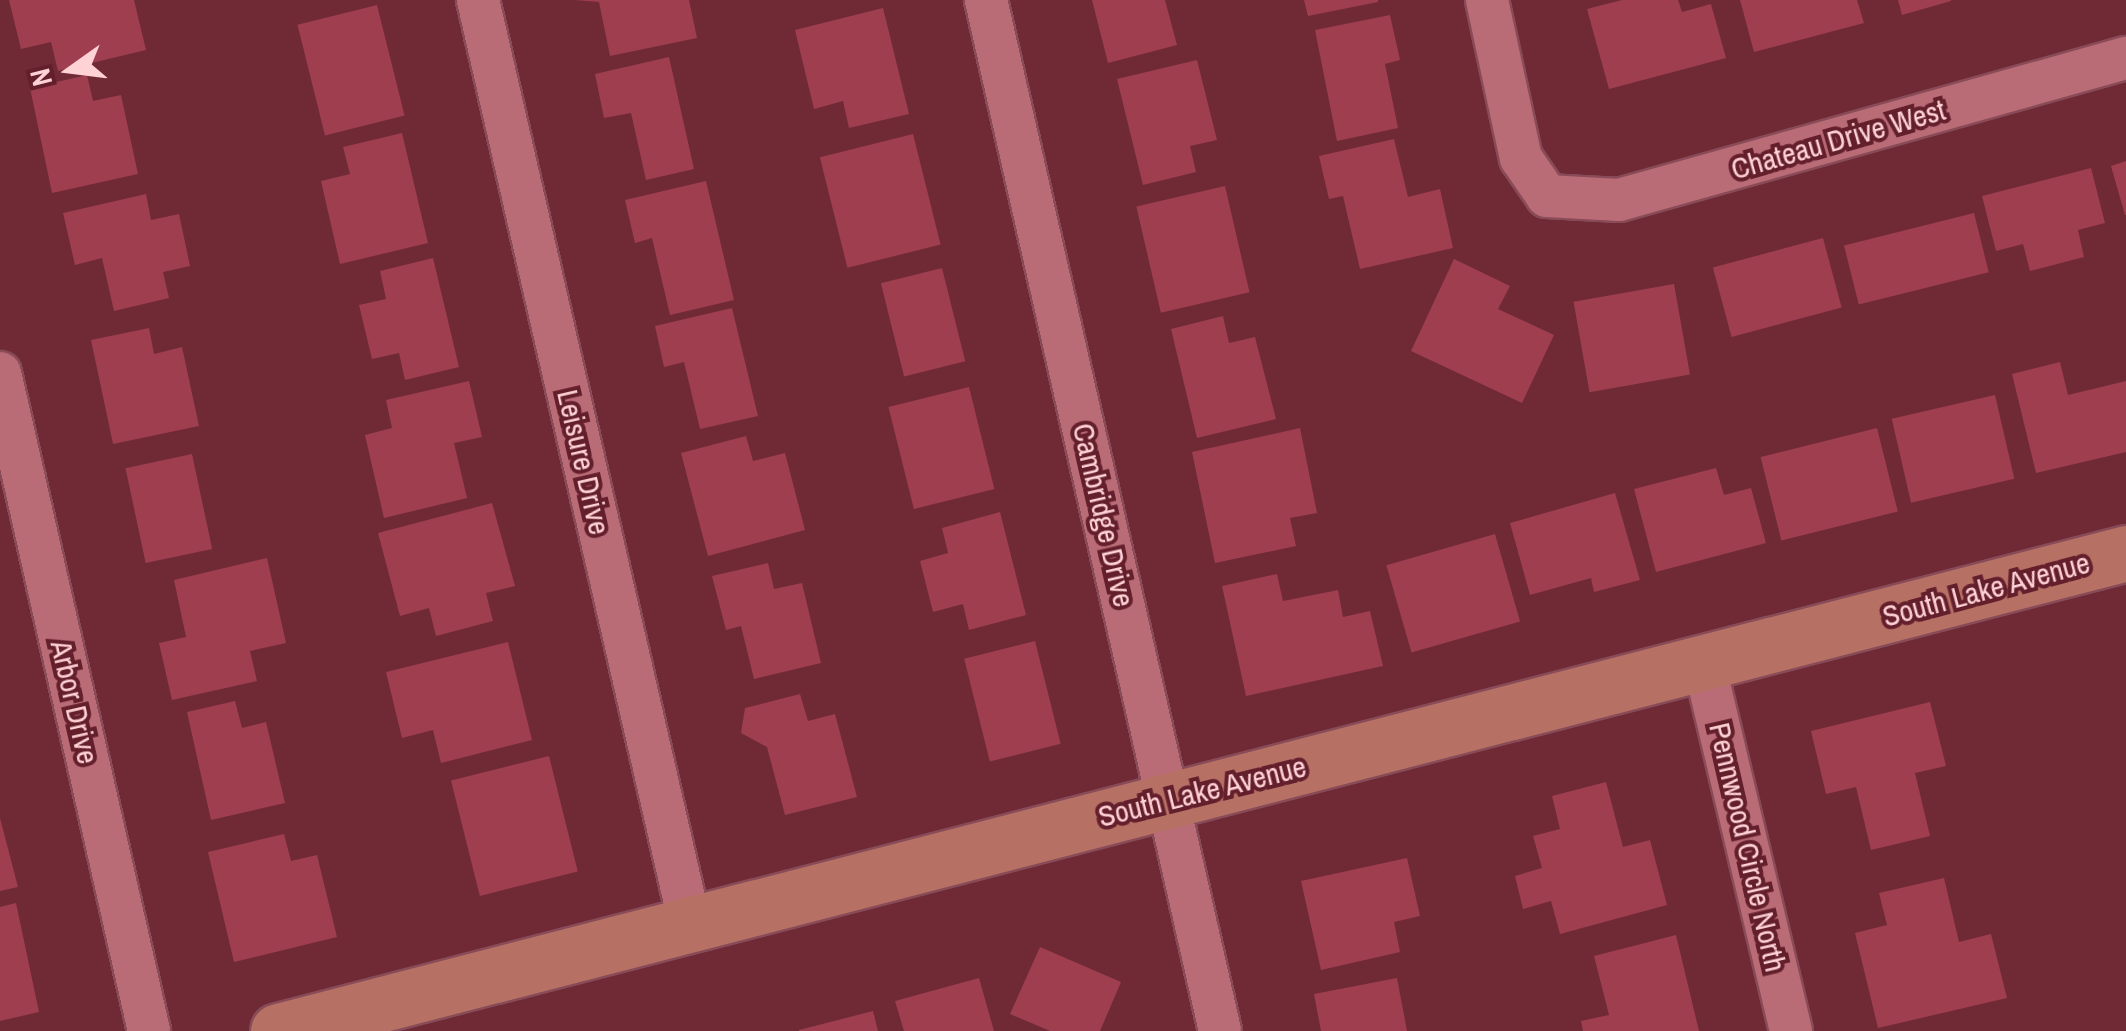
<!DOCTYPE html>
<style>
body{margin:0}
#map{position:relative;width:2126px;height:1031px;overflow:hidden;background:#702a36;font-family:"Archivo Narrow",sans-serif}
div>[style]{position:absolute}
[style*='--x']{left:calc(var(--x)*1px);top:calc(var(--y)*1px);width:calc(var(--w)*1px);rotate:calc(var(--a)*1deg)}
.building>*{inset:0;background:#9e3e4f;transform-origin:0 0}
.roads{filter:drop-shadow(2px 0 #894b58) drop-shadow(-2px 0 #894b58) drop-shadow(0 2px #894b58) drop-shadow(0 -2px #894b58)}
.street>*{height:42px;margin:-21px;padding:0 21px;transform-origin:21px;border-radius:21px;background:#ba6c76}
.secondary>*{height:55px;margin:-27.5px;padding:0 27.5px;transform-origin:27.5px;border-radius:27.5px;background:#b77164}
span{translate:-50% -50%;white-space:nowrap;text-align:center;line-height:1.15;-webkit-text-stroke:8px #641f2c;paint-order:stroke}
.street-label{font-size:30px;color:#ffd2d6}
.north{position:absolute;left:20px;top:20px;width:100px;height:100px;-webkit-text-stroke:8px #641f2c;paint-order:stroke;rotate:256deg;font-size:28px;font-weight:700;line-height:40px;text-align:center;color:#ffd2d6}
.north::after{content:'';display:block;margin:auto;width:35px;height:45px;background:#ffd2d6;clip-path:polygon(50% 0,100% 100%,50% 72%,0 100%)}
</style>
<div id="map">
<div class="building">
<div style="clip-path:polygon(9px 0,134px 0,146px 50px,58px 71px,51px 42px,21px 49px)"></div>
<div style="clip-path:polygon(575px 0,689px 0,697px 38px,610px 56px,599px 2px)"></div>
<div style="clip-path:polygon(1092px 0,1165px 0,1177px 45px,1108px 63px)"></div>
<div style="clip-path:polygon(1304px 0,1378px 0,1378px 2px,1308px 16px)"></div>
<div style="clip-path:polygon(1622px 0,1678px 0,1682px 12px,1711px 4px,1726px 58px,1609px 89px,1587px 9px)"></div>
<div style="clip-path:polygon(1740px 0,1857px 0,1864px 23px,1754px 52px)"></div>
<div style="clip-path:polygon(1898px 0,1951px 0,1951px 1px,1902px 15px)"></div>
<div style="left:377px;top:5px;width:114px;height:82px;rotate:76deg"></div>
<div style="clip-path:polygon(883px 8px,909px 114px,849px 128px,843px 101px,814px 109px,795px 30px)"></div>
<div style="clip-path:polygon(1390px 15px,1400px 60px,1385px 64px,1398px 128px,1337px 141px,1315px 30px)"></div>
<div style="clip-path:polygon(669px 57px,694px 169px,646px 180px,631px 113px,604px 118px,595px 74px)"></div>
<div style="clip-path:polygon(1197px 60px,1217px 140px,1190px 146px,1196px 172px,1143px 185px,1117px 79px)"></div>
<div style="clip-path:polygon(87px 75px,93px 101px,121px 95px,138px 174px,52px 193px,30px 88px)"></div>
<div style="clip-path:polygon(402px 133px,428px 243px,340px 264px,321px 181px,350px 174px,343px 147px)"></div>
<div style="left:913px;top:134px;width:114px;height:96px;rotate:76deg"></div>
<div style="clip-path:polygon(1394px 139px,1408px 197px,1440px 189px,1453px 248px,1360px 269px,1343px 196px,1329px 199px,1319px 156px)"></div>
<div style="clip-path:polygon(2126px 161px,2126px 215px,2125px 215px,2111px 166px)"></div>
<div style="clip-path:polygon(2091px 168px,2105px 223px,2078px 230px,2084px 257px,2030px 271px,2023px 244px,1996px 251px,1982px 196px)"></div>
<div style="clip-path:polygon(706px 181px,734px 300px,670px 315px,652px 238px,635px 243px,625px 200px)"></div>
<div style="left:1225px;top:186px;width:109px;height:91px;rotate:77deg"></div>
<div style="clip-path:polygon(146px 194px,151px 220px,179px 214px,190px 266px,163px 272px,169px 298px,114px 311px,102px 258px,75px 265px,63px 213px)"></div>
<div style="left:1974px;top:213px;width:61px;height:134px;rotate:76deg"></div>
<div style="left:1823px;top:238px;width:72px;height:114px;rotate:75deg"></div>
<div style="clip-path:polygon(433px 258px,459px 367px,405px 380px,399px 353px,372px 359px,359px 305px,386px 299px,380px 271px)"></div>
<div style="clip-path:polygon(1454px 259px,1510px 286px,1498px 309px,1554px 335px,1522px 403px,1411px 351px)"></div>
<div style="left:942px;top:268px;width:96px;height:63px;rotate:76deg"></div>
<div style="left:1674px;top:284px;width:92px;height:102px;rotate:80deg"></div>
<div style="clip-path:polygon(732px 308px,758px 416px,700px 429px,684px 362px,664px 367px,655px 326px)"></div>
<div style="clip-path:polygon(1223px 316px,1229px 343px,1255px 337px,1276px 419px,1197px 438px,1171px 329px)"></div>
<div style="clip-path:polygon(149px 328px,154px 354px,182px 347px,199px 426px,113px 444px,91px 340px)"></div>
<div style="clip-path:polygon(2060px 362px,2068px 395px,2126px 381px,2126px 452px,2036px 473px,2012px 374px)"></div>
<div style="clip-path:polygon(469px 381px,482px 437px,454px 443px,467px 498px,384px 518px,365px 435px,392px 428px,386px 400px)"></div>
<div style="left:969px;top:387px;width:105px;height:83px;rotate:76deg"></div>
<div style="left:1995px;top:395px;width:86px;height:106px;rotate:77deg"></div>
<div style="clip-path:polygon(1300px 428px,1317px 513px,1290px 518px,1296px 546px,1215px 563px,1192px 452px)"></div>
<div style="left:1877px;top:428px;width:86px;height:120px;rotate:76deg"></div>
<div style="clip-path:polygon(746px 436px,753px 461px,785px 453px,805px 530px,708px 556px,681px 453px)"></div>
<div style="left:192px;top:454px;width:97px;height:68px;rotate:78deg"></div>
<div style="clip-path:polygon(1716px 468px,1724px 495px,1751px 488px,1766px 543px,1656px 572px,1634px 489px)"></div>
<div style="clip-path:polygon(1615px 493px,1640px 580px,1594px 592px,1591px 578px,1530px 595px,1510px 523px)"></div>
<div style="clip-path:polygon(492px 503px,515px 586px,486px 593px,493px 621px,436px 636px,429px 608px,400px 616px,378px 533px)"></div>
<div style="clip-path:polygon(1000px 512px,1026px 615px,969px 630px,963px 604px,933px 612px,920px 561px,948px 553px,942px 528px)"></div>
<div style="left:1495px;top:534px;width:91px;height:113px;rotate:74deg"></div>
<div style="clip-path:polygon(267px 558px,286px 643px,250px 651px,257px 681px,172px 700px,159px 643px,186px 637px,174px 580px)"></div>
<div style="clip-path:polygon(768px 563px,774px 589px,802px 583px,821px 663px,754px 679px,741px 626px,726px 630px,712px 576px)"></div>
<div style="clip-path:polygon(1277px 574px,1283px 601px,1338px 590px,1343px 617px,1370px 611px,1383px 666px,1246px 696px,1222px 586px)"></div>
<div style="left:1035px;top:641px;width:106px;height:73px;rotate:76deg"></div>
<div style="clip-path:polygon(508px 642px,532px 740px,441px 763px,433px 730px,402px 738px,386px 672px)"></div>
<div style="clip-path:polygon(800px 694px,808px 721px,835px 714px,857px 797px,785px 815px,767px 747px,741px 733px,745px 708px)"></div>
<div style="clip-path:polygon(235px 701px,242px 728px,266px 722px,285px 803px,211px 820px,187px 712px)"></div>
<div style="clip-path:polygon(1930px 702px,1946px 766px,1915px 773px,1930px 836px,1871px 850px,1856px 787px,1826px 794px,1811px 731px)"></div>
<div style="left:549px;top:756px;width:119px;height:101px;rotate:76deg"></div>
<div style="clip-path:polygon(1606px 782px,1623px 847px,1650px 840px,1667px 905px,1560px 934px,1551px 901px,1523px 909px,1515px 876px,1542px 868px,1533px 836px,1560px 829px,1552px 796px)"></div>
<div style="clip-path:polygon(0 818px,18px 887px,0 891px)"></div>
<div style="clip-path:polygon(284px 834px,291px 861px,317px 855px,337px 937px,234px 962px,208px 852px)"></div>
<div style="clip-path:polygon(1407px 858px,1420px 916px,1394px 922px,1400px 952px,1321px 970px,1301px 881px)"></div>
<div style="clip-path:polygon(1944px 878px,1959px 942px,1991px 934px,2007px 998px,1878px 1028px,1855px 933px,1887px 925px,1879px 893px)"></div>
<div style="clip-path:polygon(16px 903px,39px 1012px,0 1021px,0 907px)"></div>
<div style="clip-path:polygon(1676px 935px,1699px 1031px,1583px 1031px,1581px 1021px,1609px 1015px,1594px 956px)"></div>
<div style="clip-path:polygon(1040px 947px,1121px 982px,1100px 1031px,1050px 1031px,1010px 1014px)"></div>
<div style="clip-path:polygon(979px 978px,994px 1031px,904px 1031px,895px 1001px)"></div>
<div style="clip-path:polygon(1397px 978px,1407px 1031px,1321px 1031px,1314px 994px)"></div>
<div style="clip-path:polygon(873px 1011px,878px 1031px,799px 1031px,799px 1030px)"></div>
</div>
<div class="roads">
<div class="street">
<div style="--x:478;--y:0;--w:948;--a:77.08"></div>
<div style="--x:986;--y:0;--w:1057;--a:77.21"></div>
<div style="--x:1487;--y:0;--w:162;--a:77.9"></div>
<div style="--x:1521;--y:158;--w:46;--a:55.6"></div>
<div style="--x:1547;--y:196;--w:72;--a:3.2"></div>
<div style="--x:1619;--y:200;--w:527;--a:-15.65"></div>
<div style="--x:0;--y:373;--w:675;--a:77.24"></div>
<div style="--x:1704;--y:663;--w:378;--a:76.7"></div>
</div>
<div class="secondary">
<div style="--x:278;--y:1031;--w:1909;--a:-14.5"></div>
</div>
</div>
<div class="street-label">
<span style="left:1838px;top:139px;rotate:-16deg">Chateau Drive West</span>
<span style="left:584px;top:462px;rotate:77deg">Leisure Drive</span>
<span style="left:1104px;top:515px;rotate:77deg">Cambridge Drive</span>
<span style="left:1986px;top:589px;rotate:-15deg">South Lake Avenue</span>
<span style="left:75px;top:702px;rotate:77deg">Arbor Drive</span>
<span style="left:1202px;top:791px;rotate:-14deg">South Lake Avenue</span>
<span style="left:1748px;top:847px;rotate:77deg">Pennwood Circle North</span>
</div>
<div class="north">N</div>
</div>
